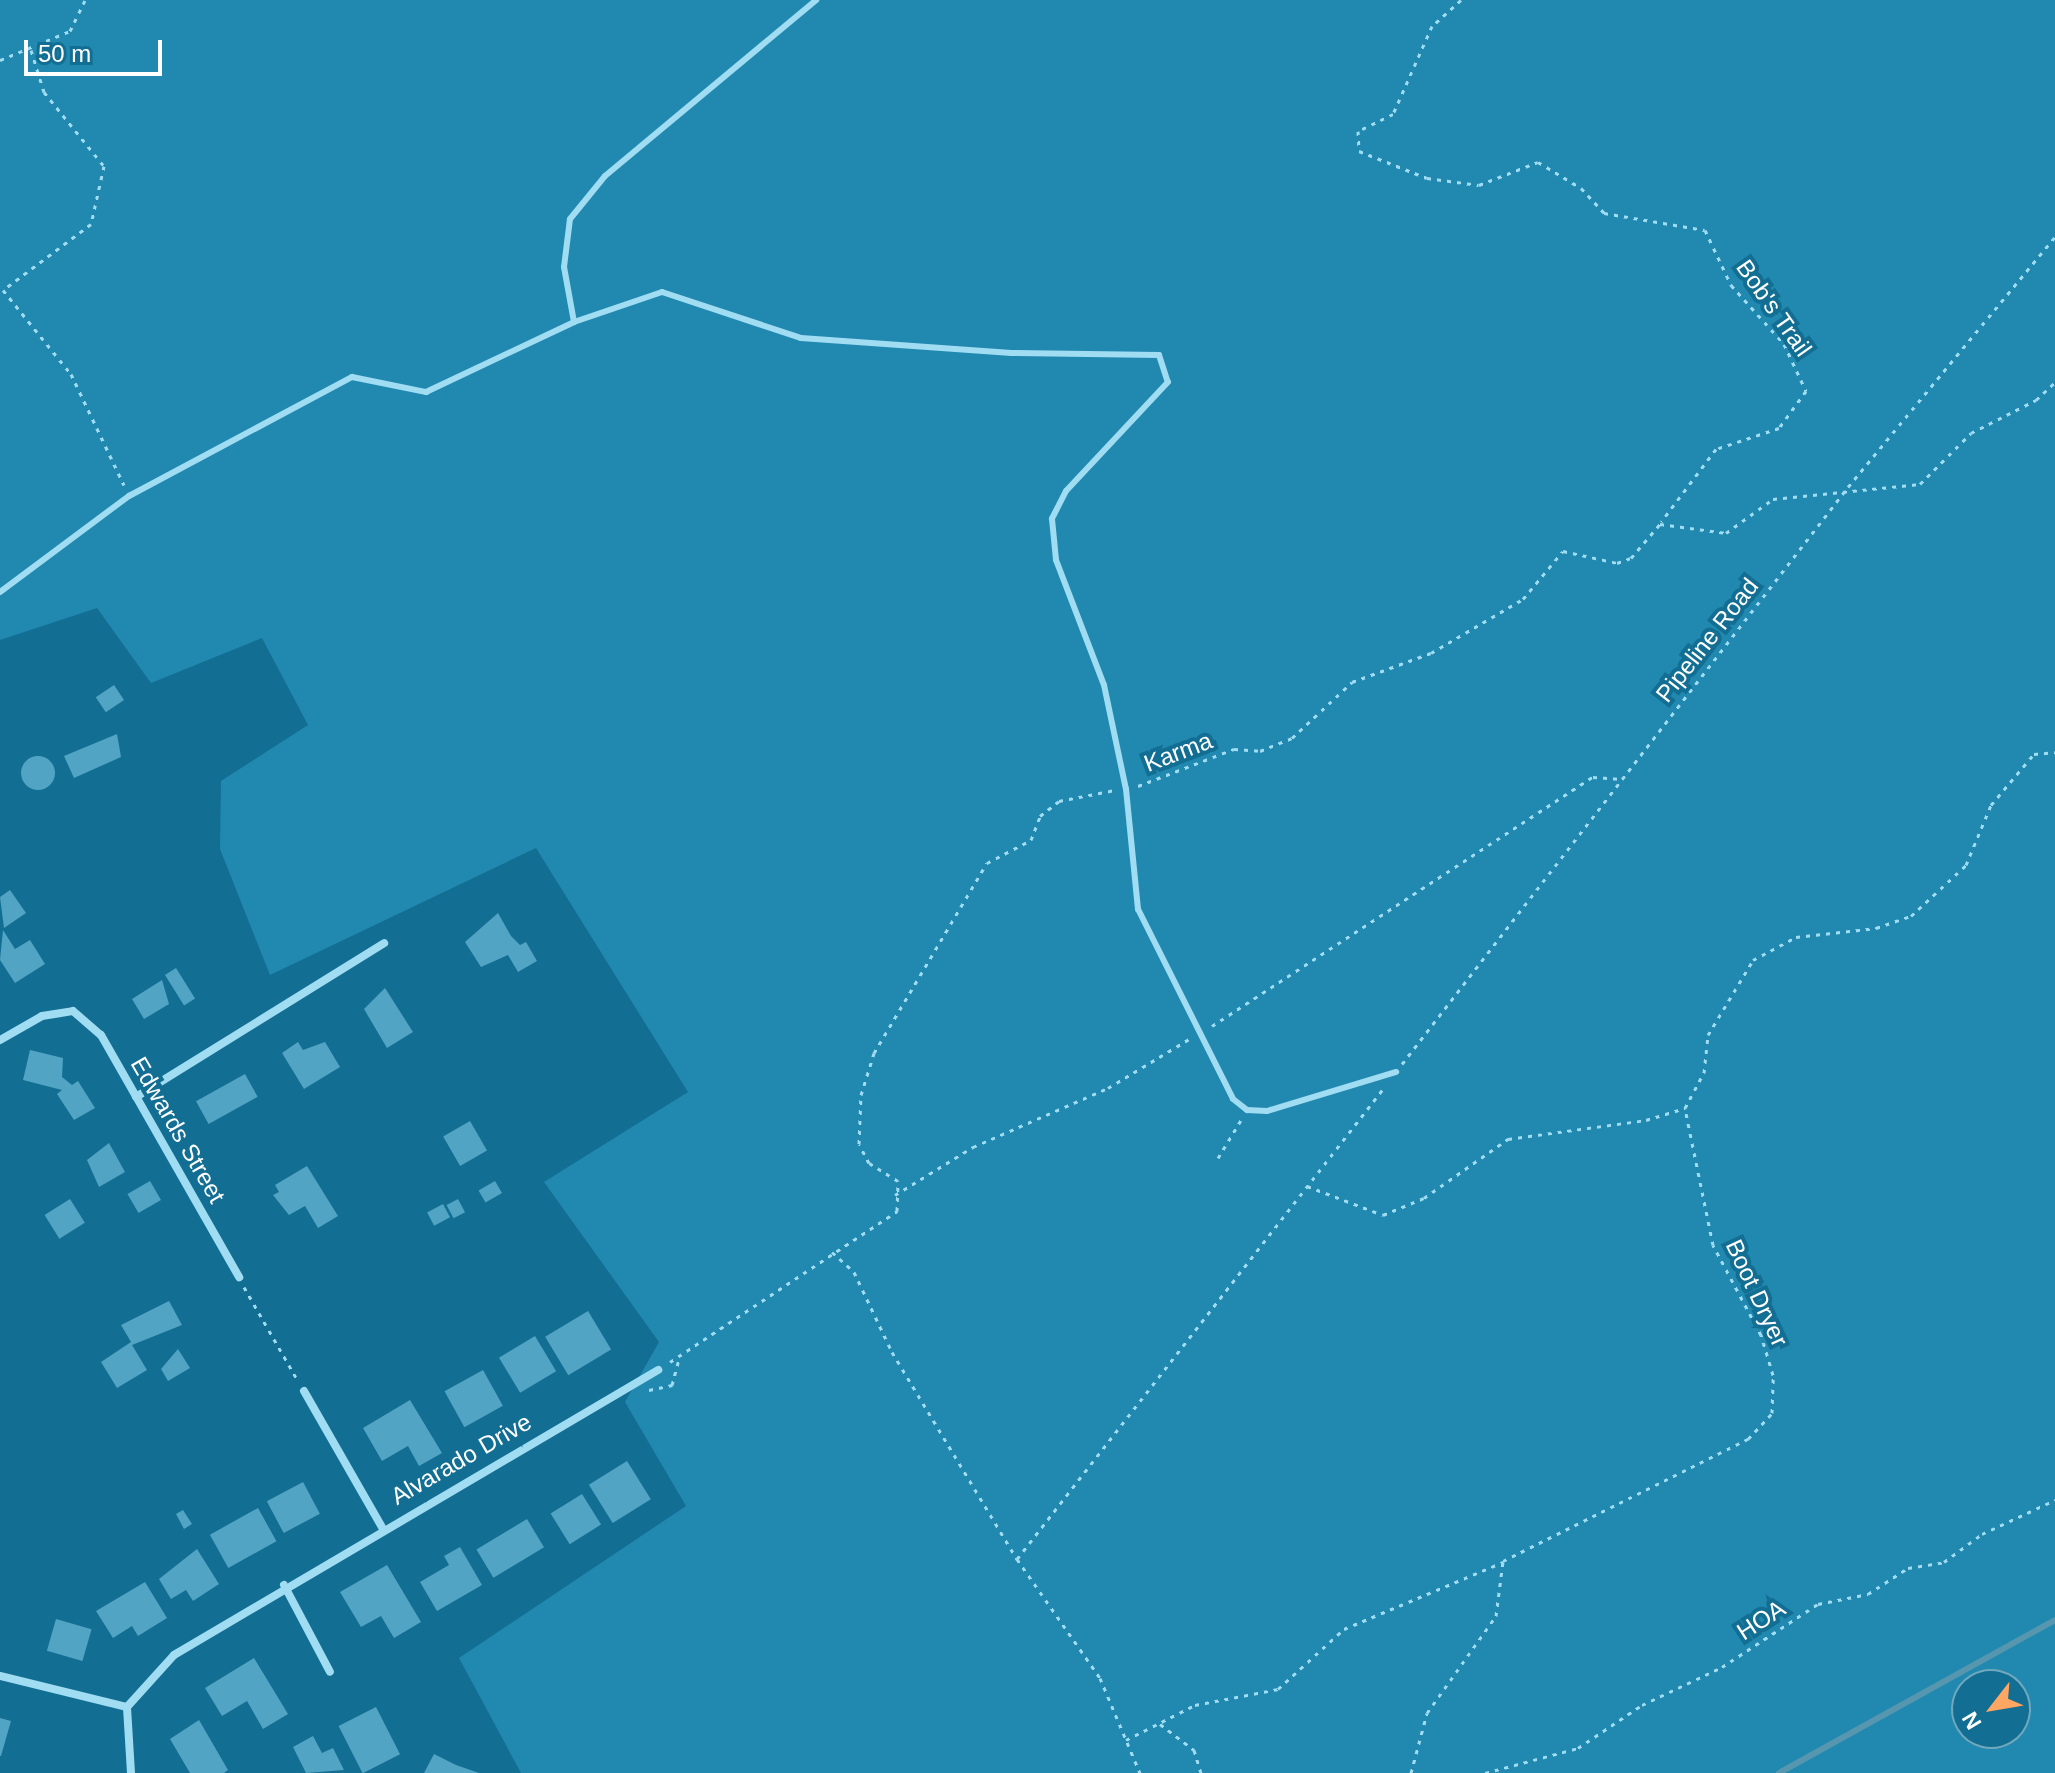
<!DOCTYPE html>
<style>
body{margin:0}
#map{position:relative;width:2055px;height:1773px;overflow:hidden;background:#136e93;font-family:Helvetica,sans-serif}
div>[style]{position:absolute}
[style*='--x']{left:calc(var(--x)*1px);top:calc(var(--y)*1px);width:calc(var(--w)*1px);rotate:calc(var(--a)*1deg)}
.green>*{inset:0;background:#2189b0}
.stream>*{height:6px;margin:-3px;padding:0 3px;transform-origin:3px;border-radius:3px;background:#5696ae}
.building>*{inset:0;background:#51a4c3;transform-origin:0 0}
.round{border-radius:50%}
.path>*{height:3px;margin-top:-1.5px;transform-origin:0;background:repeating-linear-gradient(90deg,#a0dcf2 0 4px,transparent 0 10px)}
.service>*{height:6px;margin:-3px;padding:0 3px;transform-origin:3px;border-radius:3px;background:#a0dcf2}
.minor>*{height:8px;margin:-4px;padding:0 4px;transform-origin:4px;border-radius:4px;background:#a0dcf2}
span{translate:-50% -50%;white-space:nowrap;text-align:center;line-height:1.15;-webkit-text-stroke:8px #136e93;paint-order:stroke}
.street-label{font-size:24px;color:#fff}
.north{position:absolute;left:1951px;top:1669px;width:80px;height:80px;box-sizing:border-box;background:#136e93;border:2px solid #71a8be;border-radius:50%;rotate:239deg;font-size:22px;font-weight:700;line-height:32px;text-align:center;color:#fff}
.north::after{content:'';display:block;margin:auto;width:28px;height:36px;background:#ffa662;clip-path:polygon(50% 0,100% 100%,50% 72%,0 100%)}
.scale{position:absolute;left:24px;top:40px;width:138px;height:36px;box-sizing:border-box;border:4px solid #fff;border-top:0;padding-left:10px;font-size:24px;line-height:28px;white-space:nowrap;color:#fff;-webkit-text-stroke:6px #136e93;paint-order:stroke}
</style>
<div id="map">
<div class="green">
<div style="clip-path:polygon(evenodd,0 0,2055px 0,2055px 1773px,521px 1773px,459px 1658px,686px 1506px,625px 1402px,659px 1342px,544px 1182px,688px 1092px,536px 848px,270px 975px,220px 849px,221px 781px,308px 725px,262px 638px,151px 683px,97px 608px,0 640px,0 0,1967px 1685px,2015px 1685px,2015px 1733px,1967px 1733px,1967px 1685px)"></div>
</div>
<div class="stream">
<div style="--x:1779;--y:1773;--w:316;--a:-29"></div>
</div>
<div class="building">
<div style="left:114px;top:685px;width:18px;height:22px;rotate:56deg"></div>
<div style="clip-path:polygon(117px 734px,121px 757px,74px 778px,64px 756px)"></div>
<div class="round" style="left:21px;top:756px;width:34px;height:34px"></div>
<div style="clip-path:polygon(10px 890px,26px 913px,4px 928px,0 897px)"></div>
<div style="clip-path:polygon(498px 913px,511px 936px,520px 945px,526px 942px,537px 961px,518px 972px,508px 955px,481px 967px,465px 942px)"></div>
<div style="clip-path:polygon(3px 930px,15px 949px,30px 940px,45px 964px,15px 983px,0 960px)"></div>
<div style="left:176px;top:968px;width:36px;height:13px;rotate:58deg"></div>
<div style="clip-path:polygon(162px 980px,169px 1004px,144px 1019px,132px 999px)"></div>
<div style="clip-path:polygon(385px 988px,413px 1032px,387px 1048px,364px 1009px)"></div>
<div style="clip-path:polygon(298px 1042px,303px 1050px,325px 1042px,340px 1067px,304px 1089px,282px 1053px)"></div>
<div style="clip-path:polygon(30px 1050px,63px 1058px,62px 1077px,72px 1085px,78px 1081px,95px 1108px,74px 1120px,57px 1094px,62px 1090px,23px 1080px)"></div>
<div style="left:245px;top:1074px;width:26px;height:56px;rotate:61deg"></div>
<div style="left:470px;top:1121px;width:34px;height:31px;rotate:60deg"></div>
<div style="clip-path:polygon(109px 1143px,125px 1172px,99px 1187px,87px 1160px)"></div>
<div style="clip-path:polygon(307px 1166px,338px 1216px,318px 1228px,305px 1206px,289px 1215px,273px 1195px,279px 1192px,275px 1185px)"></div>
<div style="left:150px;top:1181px;width:22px;height:26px;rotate:60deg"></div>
<div style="left:495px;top:1181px;width:14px;height:19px;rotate:60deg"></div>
<div style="left:70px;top:1199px;width:28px;height:30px;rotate:58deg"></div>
<div style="left:458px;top:1199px;width:15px;height:13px;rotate:62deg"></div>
<div style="left:443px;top:1204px;width:15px;height:18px;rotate:62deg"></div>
<div style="clip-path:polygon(169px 1301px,182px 1325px,132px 1345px,147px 1370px,117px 1388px,101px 1362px,131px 1342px,121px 1325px)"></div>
<div style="left:588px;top:1311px;width:45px;height:50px;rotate:59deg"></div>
<div style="left:535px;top:1336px;width:41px;height:42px;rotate:59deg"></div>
<div style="clip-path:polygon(178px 1349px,190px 1368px,168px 1381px,161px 1369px)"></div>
<div style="left:483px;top:1370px;width:41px;height:44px;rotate:61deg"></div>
<div style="clip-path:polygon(410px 1400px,442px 1453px,419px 1466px,408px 1446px,382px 1461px,363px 1428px)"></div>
<div style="left:627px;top:1461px;width:45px;height:45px;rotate:58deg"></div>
<div style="left:303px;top:1482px;width:36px;height:41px;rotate:62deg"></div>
<div style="left:582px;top:1494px;width:36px;height:37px;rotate:58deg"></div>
<div style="left:258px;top:1508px;width:38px;height:55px;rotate:61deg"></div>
<div style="clip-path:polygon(183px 1510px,192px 1524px,184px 1529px,176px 1514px)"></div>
<div style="left:527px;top:1519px;width:33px;height:59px;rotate:59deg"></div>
<div style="clip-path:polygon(460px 1547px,482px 1585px,437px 1611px,420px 1582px,449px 1565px,444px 1556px)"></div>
<div style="clip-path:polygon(197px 1549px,219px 1584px,193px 1601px,186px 1590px,171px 1599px,159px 1579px)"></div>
<div style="clip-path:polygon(387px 1565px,421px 1622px,394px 1638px,381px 1616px,361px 1627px,340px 1592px)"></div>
<div style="clip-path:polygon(145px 1582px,167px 1618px,138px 1636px,132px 1626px,113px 1638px,96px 1611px)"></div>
<div style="left:56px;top:1619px;width:37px;height:33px;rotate:16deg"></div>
<div style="clip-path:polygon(254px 1658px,288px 1714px,263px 1729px,247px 1701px,222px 1716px,205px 1688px)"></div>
<div style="left:376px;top:1707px;width:53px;height:42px;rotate:63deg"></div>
<div style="clip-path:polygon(0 1718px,11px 1721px,1px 1756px,0 1756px)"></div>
<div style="clip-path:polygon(199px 1720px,228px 1770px,224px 1773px,190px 1773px,170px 1739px)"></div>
<div style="clip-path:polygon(313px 1736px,322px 1753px,333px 1748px,344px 1770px,306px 1773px,293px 1747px)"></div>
<div style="clip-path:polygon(434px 1754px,456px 1765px,479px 1773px,424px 1773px)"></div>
</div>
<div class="path">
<div style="--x:1461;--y:0;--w:39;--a:138"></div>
<div style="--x:1432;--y:26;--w:96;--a:113.9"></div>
<div style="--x:1393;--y:114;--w:39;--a:154"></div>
<div style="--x:1358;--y:131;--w:20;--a:87"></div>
<div style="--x:1359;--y:151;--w:73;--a:21.7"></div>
<div style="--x:1427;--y:178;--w:52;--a:7.7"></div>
<div style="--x:1479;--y:185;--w:63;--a:-21.3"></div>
<div style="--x:1538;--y:162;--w:50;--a:31.2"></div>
<div style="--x:1581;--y:188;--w:34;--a:47"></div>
<div style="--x:1604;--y:213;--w:102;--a:9.6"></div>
<div style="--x:1705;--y:230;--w:61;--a:64.7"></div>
<div style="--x:1731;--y:285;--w:79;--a:48.1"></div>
<div style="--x:1784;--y:344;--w:52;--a:64.9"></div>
<div style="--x:1806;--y:391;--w:46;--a:126.1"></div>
<div style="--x:1779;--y:428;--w:66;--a:161.6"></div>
<div style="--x:1716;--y:449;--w:91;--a:127"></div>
<div style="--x:31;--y:50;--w:44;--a:72.8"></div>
<div style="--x:44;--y:92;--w:95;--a:51"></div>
<div style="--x:104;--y:166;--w:59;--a:102.6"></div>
<div style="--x:91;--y:224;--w:110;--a:143.1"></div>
<div style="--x:3;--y:290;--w:108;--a:51"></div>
<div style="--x:71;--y:374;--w:123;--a:64.5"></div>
<div style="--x:0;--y:60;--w:76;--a:-22.5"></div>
<div style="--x:70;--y:31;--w:34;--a:-64"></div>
<div style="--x:1138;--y:786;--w:103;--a:-21.1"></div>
<div style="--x:1234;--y:749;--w:26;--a:4"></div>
<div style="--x:1260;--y:751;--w:35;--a:-22"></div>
<div style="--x:1292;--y:738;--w:82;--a:-43"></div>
<div style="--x:1352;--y:682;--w:84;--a:-20.2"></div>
<div style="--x:1431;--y:653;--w:107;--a:-30.4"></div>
<div style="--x:1523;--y:599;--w:62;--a:-50.2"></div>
<div style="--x:1563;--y:551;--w:55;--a:12.5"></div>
<div style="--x:1617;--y:563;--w:15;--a:-20"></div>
<div style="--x:1631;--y:558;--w:45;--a:-49.5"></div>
<div style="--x:1660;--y:524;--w:67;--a:7.8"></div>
<div style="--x:1726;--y:533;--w:58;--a:-35.9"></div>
<div style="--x:1773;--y:499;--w:148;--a:-5.8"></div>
<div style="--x:1920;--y:484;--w:72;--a:-45"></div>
<div style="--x:1971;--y:433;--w:73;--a:-26.9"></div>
<div style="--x:2036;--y:400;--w:26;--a:-43"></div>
<div style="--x:1212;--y:1026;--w:455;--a:-33.2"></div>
<div style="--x:1593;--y:777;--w:29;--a:4"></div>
<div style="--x:1402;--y:1064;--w:729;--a:-52.3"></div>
<div style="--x:1848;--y:487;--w:325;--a:-50.4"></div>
<div style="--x:1218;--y:1158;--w:44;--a:-58.8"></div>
<div style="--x:1307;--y:1186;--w:81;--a:20.9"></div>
<div style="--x:1383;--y:1215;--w:44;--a:-22.5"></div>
<div style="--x:1424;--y:1198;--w:103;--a:-35.1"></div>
<div style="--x:1508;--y:1139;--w:139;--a:-7.8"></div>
<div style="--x:1646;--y:1120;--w:41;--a:-17.1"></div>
<div style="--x:895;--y:1195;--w:92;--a:-31.6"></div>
<div style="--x:973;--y:1147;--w:147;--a:-23.6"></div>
<div style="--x:1108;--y:1088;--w:97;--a:-31.1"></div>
<div style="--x:832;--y:1252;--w:30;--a:42"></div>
<div style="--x:854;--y:1272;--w:89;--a:64.6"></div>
<div style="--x:892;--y:1352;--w:242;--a:58.9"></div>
<div style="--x:1017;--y:1559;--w:145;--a:55.1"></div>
<div style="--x:1100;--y:1678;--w:103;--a:67.2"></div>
<div style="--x:244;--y:1287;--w:108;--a:60.1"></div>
<div style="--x:670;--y:1362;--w:273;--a:-33.6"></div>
<div style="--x:897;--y:1211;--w:30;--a:-88"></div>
<div style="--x:898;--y:1181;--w:34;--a:-148"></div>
<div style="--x:869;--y:1163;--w:21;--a:-118"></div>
<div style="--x:859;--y:1144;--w:49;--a:-87.7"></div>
<div style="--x:861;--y:1095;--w:44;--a:-72.8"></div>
<div style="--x:874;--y:1053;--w:221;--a:-59.3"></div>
<div style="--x:987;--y:863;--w:50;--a:-27.6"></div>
<div style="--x:1031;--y:840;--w:26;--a:-69"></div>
<div style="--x:1040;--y:816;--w:24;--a:-38"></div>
<div style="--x:1059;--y:801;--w:57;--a:-11.1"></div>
<div style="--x:649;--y:1390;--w:24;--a:-12"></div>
<div style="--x:672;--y:1385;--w:31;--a:-75"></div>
<div style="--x:1017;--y:1559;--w:596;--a:-52.09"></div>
<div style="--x:1160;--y:1724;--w:43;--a:37.4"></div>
<div style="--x:1194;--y:1750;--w:24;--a:73"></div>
<div style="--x:1126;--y:1740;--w:77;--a:-26.9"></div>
<div style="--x:1195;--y:1705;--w:85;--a:-10.9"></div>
<div style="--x:1278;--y:1689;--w:89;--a:-42.3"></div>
<div style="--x:1344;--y:1629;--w:173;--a:-22.8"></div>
<div style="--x:1411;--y:1773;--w:62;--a:-75.1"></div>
<div style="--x:1427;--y:1713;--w:119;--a:-54.6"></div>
<div style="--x:1496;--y:1616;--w:55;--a:-82.7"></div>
<div style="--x:1503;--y:1561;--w:274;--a:-26.5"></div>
<div style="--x:1748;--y:1439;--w:35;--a:-47"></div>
<div style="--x:1772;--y:1413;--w:38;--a:-88"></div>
<div style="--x:1773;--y:1375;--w:42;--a:-106.7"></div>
<div style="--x:1761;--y:1335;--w:102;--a:-118.1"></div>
<div style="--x:1713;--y:1245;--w:140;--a:-101.6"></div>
<div style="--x:1685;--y:1108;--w:40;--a:-62"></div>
<div style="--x:1704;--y:1073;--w:38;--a:-84"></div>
<div style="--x:1708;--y:1035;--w:87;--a:-59"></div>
<div style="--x:1753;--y:960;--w:49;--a:-28.1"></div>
<div style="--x:1796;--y:937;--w:81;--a:-6.4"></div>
<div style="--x:1876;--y:928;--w:37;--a:-19"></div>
<div style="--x:1911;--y:916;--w:75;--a:-42.8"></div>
<div style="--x:1966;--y:865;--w:65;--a:-67.4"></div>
<div style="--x:1991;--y:805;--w:67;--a:-49.9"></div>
<div style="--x:2034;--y:754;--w:21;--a:-5"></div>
<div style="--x:1485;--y:1773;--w:96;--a:-15"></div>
<div style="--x:1578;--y:1748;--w:77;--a:-33.9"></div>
<div style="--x:1642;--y:1705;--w:89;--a:-25.4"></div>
<div style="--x:1722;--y:1667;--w:115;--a:-33.3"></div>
<div style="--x:1818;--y:1604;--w:51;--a:-11.3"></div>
<div style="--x:1868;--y:1594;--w:48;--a:-33"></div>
<div style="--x:1908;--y:1568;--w:36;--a:-9"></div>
<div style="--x:1944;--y:1562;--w:47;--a:-36.4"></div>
<div style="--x:1982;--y:1534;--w:81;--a:-25"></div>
</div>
<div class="service">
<div style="--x:574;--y:322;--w:56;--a:-100.3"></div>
<div style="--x:564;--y:267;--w:48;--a:-82.9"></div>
<div style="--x:570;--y:219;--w:55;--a:-50.9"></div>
<div style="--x:605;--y:176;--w:275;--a:-39.8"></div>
<div style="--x:0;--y:592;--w:161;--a:-36.7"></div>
<div style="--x:129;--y:496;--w:253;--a:-28.1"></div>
<div style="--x:352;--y:377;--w:76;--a:11.5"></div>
<div style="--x:426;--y:392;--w:164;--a:-25.3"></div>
<div style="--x:574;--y:322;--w:93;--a:-18.8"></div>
<div style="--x:662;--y:292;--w:146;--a:18.3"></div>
<div style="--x:801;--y:338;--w:211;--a:4.1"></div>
<div style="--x:1011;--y:353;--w:148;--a:0.8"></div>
<div style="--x:1159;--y:355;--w:28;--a:72"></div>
<div style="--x:1168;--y:382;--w:149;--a:133.1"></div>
<div style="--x:1066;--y:491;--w:31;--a:117"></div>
<div style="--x:1052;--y:519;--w:41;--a:84.4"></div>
<div style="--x:1056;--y:560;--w:134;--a:69"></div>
<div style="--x:1104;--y:685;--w:106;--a:78.1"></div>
<div style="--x:1126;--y:789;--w:121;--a:84.3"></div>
<div style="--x:1138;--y:909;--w:212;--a:63.4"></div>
<div style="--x:1233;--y:1099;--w:18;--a:38"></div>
<div style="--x:1247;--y:1110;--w:20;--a:3"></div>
<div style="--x:1267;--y:1111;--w:135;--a:-16.8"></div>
</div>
<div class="minor">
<div style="--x:0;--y:1040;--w:48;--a:-29.7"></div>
<div style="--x:42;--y:1016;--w:31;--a:-9"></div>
<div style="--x:73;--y:1011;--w:37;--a:41"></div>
<div style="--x:101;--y:1035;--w:279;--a:60.3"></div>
<div style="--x:136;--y:1097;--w:292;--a:-31.8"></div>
<div style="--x:304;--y:1391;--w:157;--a:60.2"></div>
<div style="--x:284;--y:1585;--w:98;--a:62.1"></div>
<div style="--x:0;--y:1676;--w:131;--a:13.7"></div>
<div style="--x:131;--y:1773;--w:66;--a:-93.5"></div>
<div style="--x:127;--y:1707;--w:70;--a:-47.9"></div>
<div style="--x:174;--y:1655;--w:562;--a:-30.49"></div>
</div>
<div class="street-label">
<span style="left:1774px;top:308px;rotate:55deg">Bob's Trail</span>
<span style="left:1707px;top:640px;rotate:-52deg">Pipeline Road</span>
<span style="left:1178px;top:752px;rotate:-21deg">Karma</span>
<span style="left:178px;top:1130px;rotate:60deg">Edwards Street</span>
<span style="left:1757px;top:1293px;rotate:65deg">Boot Dryer</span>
<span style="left:461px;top:1459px;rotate:-30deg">Alvarado Drive</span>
<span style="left:1761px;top:1620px;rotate:-33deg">HOA</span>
</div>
<div class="north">N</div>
<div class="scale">50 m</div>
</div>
